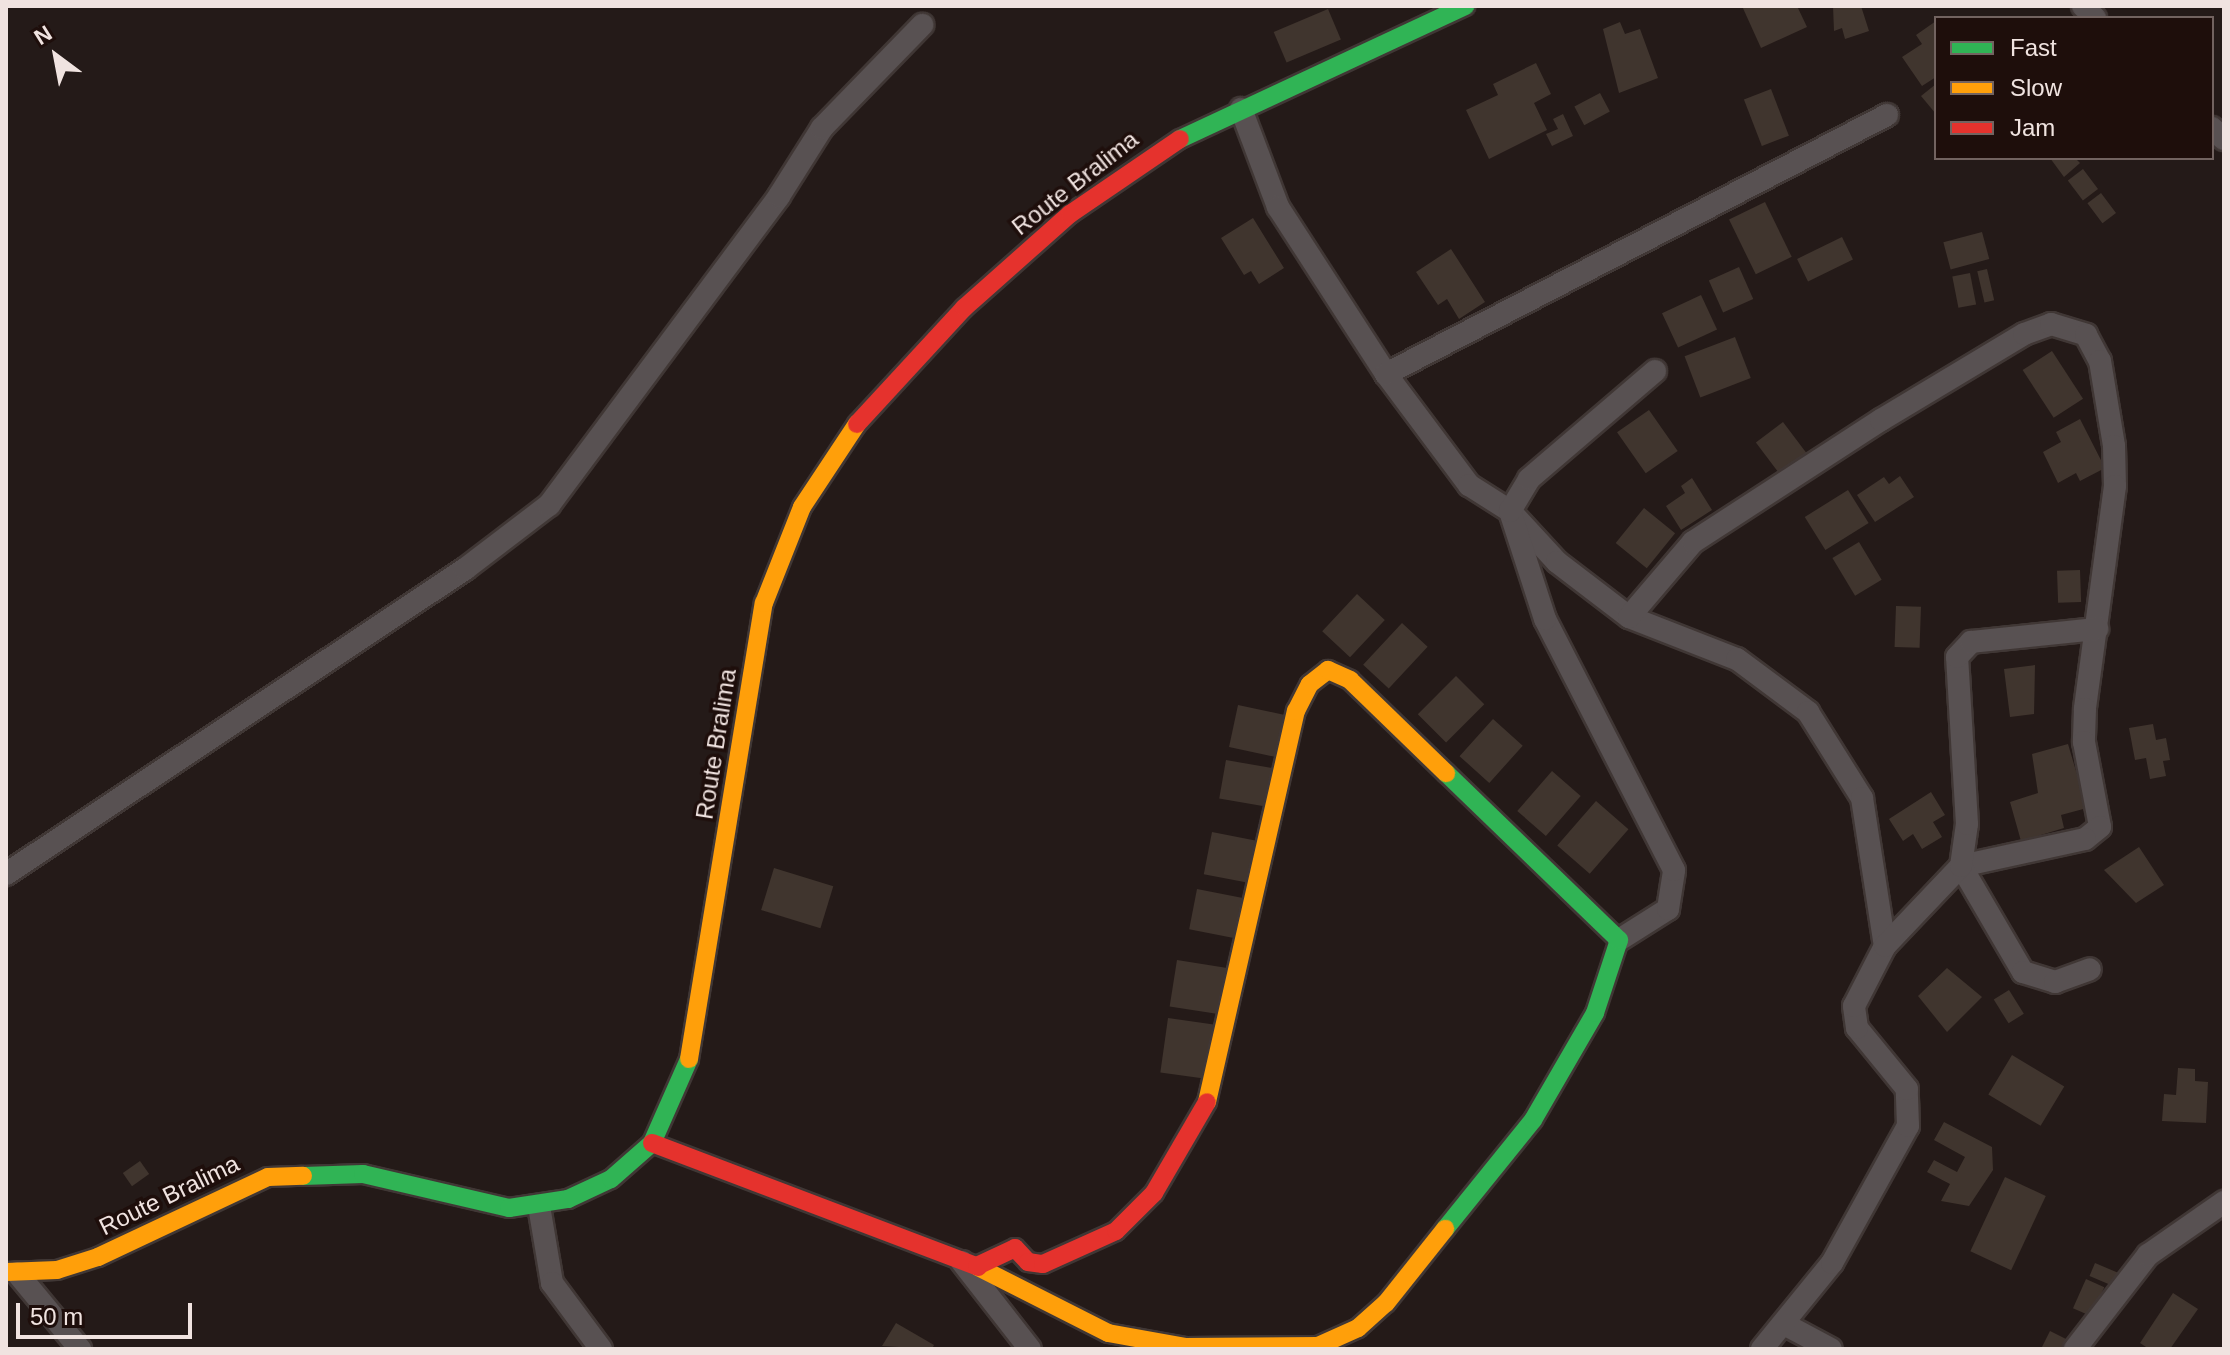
<!DOCTYPE html>
<style>
body{margin:0}
#map{position:relative;width:2230px;height:1355px;overflow:hidden;background:#241a18;font-family:Arial,sans-serif}
div>[style]{position:absolute}
[style*='--x']{left:calc(var(--x)*1px);top:calc(var(--y)*1px);width:calc(var(--w)*1px);rotate:calc(var(--a)*1deg)}
.building>*{inset:0;background:#40352e;transform-origin:0 0}
.roads{filter:drop-shadow(2px 0 #403735) drop-shadow(-2px 0 #403735) drop-shadow(0 2px #403735) drop-shadow(0 -2px #403735)}
.street>*{height:22px;margin:-11px;padding:0 11px;transform-origin:11px;border-radius:11px;background:#585152}
.fast>*{height:18px;margin:-9px;padding:0 9px;transform-origin:9px;border-radius:9px;background:#30b455}
.slow>*{height:18px;margin:-9px;padding:0 9px;transform-origin:9px;border-radius:9px;background:#ff9f0a}
.jam>*{height:18px;margin:-9px;padding:0 9px;transform-origin:9px;border-radius:9px;background:#e5322d}
span{translate:-50% -50%;white-space:nowrap;text-align:center;line-height:1.15;-webkit-text-stroke:7px #1e0e0b;paint-order:stroke}
.street-label{font-size:24px;color:#f0e3e0}
.frame{position:absolute;inset:0;border:8px solid #f0e3e0;pointer-events:none}
.legend{position:absolute;left:1934px;top:16px;width:280px;height:144px;box-sizing:border-box;background:#1e0e0b;border:2px solid #726360;margin:0;padding:10px 14px;list-style:none;font-size:24px;color:#f0e3e0}
.legend li{display:flex;align-items:center;gap:16px;height:40px}
.legend b{width:40px;border:2px solid #726360}
.north{position:absolute;left:16px;top:16px;width:80px;height:80px;-webkit-text-stroke:6px #1e0e0b;paint-order:stroke;rotate:328deg;font-size:22px;font-weight:700;line-height:32px;text-align:center;color:#f0e3e0}
.north::after{content:'';display:block;margin:auto;width:28px;height:36px;background:#f0e3e0;clip-path:polygon(50% 0,100% 100%,50% 72%,0 100%)}
.scale{position:absolute;left:16px;top:1303px;width:176px;height:36px;box-sizing:border-box;border:4px solid #f0e3e0;border-top:0;padding-left:10px;font-size:24px;line-height:28px;white-space:nowrap;color:#f0e3e0;-webkit-text-stroke:6px #1e0e0b;paint-order:stroke}
</style>
<div id="map">
<div class="building">
<div style="clip-path:polygon(1742px 6px,1797px 6px,1807px 27px,1761px 48px)"></div>
<div style="clip-path:polygon(1833px 6px,1861px 6px,1869px 31px,1845px 39px,1842px 28px,1834px 31px)"></div>
<div style="left:1328px;top:9px;width:33px;height:59px;rotate:67deg"></div>
<div style="clip-path:polygon(1936px 21px,1936px 77px,1922px 86px,1902px 57px,1922px 44px,1916px 35px)"></div>
<div style="clip-path:polygon(1620px 22px,1625px 34px,1640px 29px,1658px 78px,1619px 93px,1603px 29px)"></div>
<div style="clip-path:polygon(1536px 63px,1551px 94px,1534px 103px,1547px 130px,1489px 159px,1466px 110px,1498px 95px,1493px 84px)"></div>
<div style="clip-path:polygon(1936px 84px,1936px 114px,1921px 96px)"></div>
<div style="left:1771px;top:89px;width:50px;height:29px;rotate:69deg"></div>
<div style="left:1600px;top:93px;width:21px;height:29px;rotate:62deg"></div>
<div style="clip-path:polygon(1563px 114px,1573px 136px,1552px 146px,1546px 134px,1558px 129px,1553px 119px)"></div>
<div style="clip-path:polygon(2050px 158px,2075px 158px,2080px 163px,2064px 177px)"></div>
<div style="left:2083px;top:169px;width:25px;height:19px;rotate:53deg"></div>
<div style="left:2101px;top:193px;width:25px;height:17px;rotate:53deg"></div>
<div style="left:1765px;top:202px;width:61px;height:40px;rotate:64deg"></div>
<div style="clip-path:polygon(1253px 218px,1284px 268px,1259px 284px,1251px 271px,1244px 275px,1221px 238px)"></div>
<div style="left:1982px;top:232px;width:28px;height:40px;rotate:75deg"></div>
<div style="left:1842px;top:237px;width:25px;height:50px;rotate:64deg"></div>
<div style="clip-path:polygon(1451px 249px,1485px 302px,1459px 319px,1447px 299px,1438px 305px,1416px 272px)"></div>
<div style="left:1739px;top:267px;width:35px;height:33px;rotate:66deg"></div>
<div style="left:1987px;top:269px;width:32px;height:10px;rotate:77deg"></div>
<div style="left:1970px;top:273px;width:32px;height:18px;rotate:79deg"></div>
<div style="left:1701px;top:295px;width:38px;height:43px;rotate:65deg"></div>
<div style="left:1735px;top:337px;width:44px;height:54px;rotate:69deg"></div>
<div style="left:2052px;top:351px;width:57px;height:35px;rotate:57deg"></div>
<div style="left:1649px;top:410px;width:50px;height:39px;rotate:55deg"></div>
<div style="clip-path:polygon(2080px 419px,2105px 468px,2080px 481px,2076px 473px,2058px 483px,2043px 452px,2061px 442px,2056px 432px)"></div>
<div style="left:1783px;top:422px;width:43px;height:34px;rotate:53deg"></div>
<div style="clip-path:polygon(1900px 476px,1914px 497px,1875px 522px,1857px 495px,1884px 477px,1889px 484px)"></div>
<div style="clip-path:polygon(1692px 478px,1712px 510px,1681px 530px,1666px 506px,1685px 493px,1681px 486px)"></div>
<div style="left:1848px;top:490px;width:39px;height:51px;rotate:58deg"></div>
<div style="left:1644px;top:508px;width:40px;height:45px;rotate:39deg"></div>
<div style="left:1859px;top:542px;width:44px;height:31px;rotate:59deg"></div>
<div style="left:2080px;top:570px;width:32px;height:23px;rotate:88deg"></div>
<div style="left:1357px;top:594px;width:38px;height:51px;rotate:43deg"></div>
<div style="left:1896px;top:606px;width:25px;height:41px;rotate:2deg"></div>
<div style="left:1402px;top:623px;width:35px;height:57px;rotate:43deg"></div>
<div style="clip-path:polygon(2035px 665px,2034px 714px,2010px 717px,2004px 669px)"></div>
<div style="left:1456px;top:676px;width:40px;height:54px;rotate:45deg"></div>
<div style="left:1238px;top:705px;width:48px;height:43px;rotate:12deg"></div>
<div style="left:1493px;top:719px;width:40px;height:50px;rotate:42deg"></div>
<div style="clip-path:polygon(2153px 724px,2156px 740px,2166px 738px,2170px 760px,2163px 761px,2166px 776px,2150px 779px,2146px 758px,2135px 760px,2129px 728px)"></div>
<div style="clip-path:polygon(2068px 744px,2087px 808px,2061px 815px,2064px 828px,2021px 841px,2010px 802px,2038px 793px,2032px 754px)"></div>
<div style="left:1226px;top:760px;width:47px;height:39px;rotate:10deg"></div>
<div style="left:1552px;top:771px;width:38px;height:53px;rotate:41deg"></div>
<div style="clip-path:polygon(1931px 792px,1945px 815px,1933px 822px,1942px 837px,1922px 849px,1913px 834px,1903px 841px,1889px 819px)"></div>
<div style="left:1596px;top:801px;width:43px;height:59px;rotate:41deg"></div>
<div style="left:1212px;top:832px;width:44px;height:43px;rotate:11deg"></div>
<div style="clip-path:polygon(2139px 847px,2164px 885px,2136px 903px,2104px 870px)"></div>
<div style="left:774px;top:868px;width:62px;height:44px;rotate:17deg"></div>
<div style="left:1197px;top:889px;width:48px;height:41px;rotate:11deg"></div>
<div style="left:1177px;top:960px;width:54px;height:47px;rotate:9deg"></div>
<div style="clip-path:polygon(1947px 968px,1982px 997px,1947px 1032px,1918px 996px)"></div>
<div style="left:2009px;top:990px;width:28px;height:18px;rotate:58deg"></div>
<div style="left:1168px;top:1018px;width:55px;height:55px;rotate:8deg"></div>
<div style="left:2012px;top:1055px;width:61px;height:46px;rotate:31deg"></div>
<div style="clip-path:polygon(2178px 1068px,2195px 1069px,2195px 1081px,2208px 1082px,2206px 1123px,2162px 1121px,2164px 1094px,2176px 1095px)"></div>
<div style="clip-path:polygon(1944px 1122px,1992px 1147px,1993px 1170px,1969px 1206px,1941px 1201px,1950px 1184px,1927px 1172px,1934px 1160px,1957px 1172px,1965px 1157px,1934px 1140px)"></div>
<div style="left:140px;top:1161px;width:16px;height:21px;rotate:55deg"></div>
<div style="left:2005px;top:1177px;width:45px;height:82px;rotate:25deg"></div>
<div style="left:2095px;top:1263px;width:25px;height:14px;rotate:23deg"></div>
<div style="left:2086px;top:1279px;width:20px;height:32px;rotate:24deg"></div>
<div style="clip-path:polygon(2173px 1293px,2198px 1309px,2170px 1349px,2149px 1349px,2140px 1343px)"></div>
<div style="clip-path:polygon(896px 1323px,934px 1345px,932px 1349px,882px 1346px)"></div>
<div style="clip-path:polygon(2050px 1331px,2072px 1342px,2069px 1349px,2041px 1349px)"></div>
</div>
<div class="roads">
<div class="street">
<div style="--x:2083;--y:6;--w:17;--a:45"></div>
<div style="--x:1241;--y:109;--w:105;--a:69.3"></div>
<div style="--x:1278;--y:207;--w:199;--a:57.1"></div>
<div style="--x:1386;--y:374;--w:139;--a:53.2"></div>
<div style="--x:1469;--y:485;--w:49;--a:32.4"></div>
<div style="--x:1510;--y:511;--w:69;--a:47.3"></div>
<div style="--x:1557;--y:562;--w:91;--a:37.4"></div>
<div style="--x:1629;--y:617;--w:116;--a:21.3"></div>
<div style="--x:1737;--y:659;--w:89;--a:36.7"></div>
<div style="--x:1808;--y:712;--w:102;--a:57.9"></div>
<div style="--x:1862;--y:798;--w:150;--a:81.2"></div>
<div style="--x:2212;--y:128;--w:16;--a:43"></div>
<div style="--x:1386;--y:374;--w:564;--a:-27.34"></div>
<div style="--x:1629;--y:617;--w:99;--a:-49.5"></div>
<div style="--x:1693;--y:542;--w:224;--a:-33"></div>
<div style="--x:1881;--y:420;--w:167;--a:-31"></div>
<div style="--x:2024;--y:334;--w:29;--a:-20"></div>
<div style="--x:2051;--y:324;--w:37;--a:17"></div>
<div style="--x:2086;--y:335;--w:30;--a:62"></div>
<div style="--x:2100;--y:361;--w:86;--a:80.6"></div>
<div style="--x:2114;--y:446;--w:40;--a:88.6"></div>
<div style="--x:2115;--y:486;--w:225;--a:97.7"></div>
<div style="--x:2085;--y:709;--w:33;--a:92"></div>
<div style="--x:2084;--y:742;--w:86;--a:79.3"></div>
<div style="--x:2100;--y:827;--w:19;--a:141"></div>
<div style="--x:2085;--y:839;--w:127;--a:167.7"></div>
<div style="--x:1961;--y:866;--w:123;--a:59.7"></div>
<div style="--x:2023;--y:972;--w:34;--a:17"></div>
<div style="--x:2055;--y:982;--w:37;--a:-20"></div>
<div style="--x:6;--y:874;--w:551;--a:-33.6"></div>
<div style="--x:465;--y:569;--w:106;--a:-37.3"></div>
<div style="--x:549;--y:505;--w:385;--a:-53.3"></div>
<div style="--x:779;--y:196;--w:80;--a:-57.7"></div>
<div style="--x:822;--y:128;--w:144;--a:-45.8"></div>
<div style="--x:1619;--y:940;--w:58;--a:-32.3"></div>
<div style="--x:1668;--y:909;--w:39;--a:-81"></div>
<div style="--x:1674;--y:870;--w:282;--a:-117.2"></div>
<div style="--x:1545;--y:619;--w:114;--a:-108"></div>
<div style="--x:1510;--y:511;--w:37;--a:-59"></div>
<div style="--x:1529;--y:479;--w:166;--a:-40.6"></div>
<div style="--x:539;--y:1206;--w:78;--a:80.4"></div>
<div style="--x:552;--y:1283;--w:82;--a:53.4"></div>
<div style="--x:962;--y:1262;--w:110;--a:52"></div>
<div style="--x:17;--y:1273;--w:99;--a:50.3"></div>
<div style="--x:1784;--y:1324;--w:53;--a:28"></div>
<div style="--x:1762;--y:1349;--w:111;--a:-50.9"></div>
<div style="--x:1832;--y:1263;--w:157;--a:-61"></div>
<div style="--x:1908;--y:1126;--w:37;--a:-92"></div>
<div style="--x:1907;--y:1089;--w:79;--a:-129.3"></div>
<div style="--x:1857;--y:1028;--w:22;--a:-98"></div>
<div style="--x:1854;--y:1006;--w:68;--a:-62.7"></div>
<div style="--x:1885;--y:946;--w:110;--a:-46.5"></div>
<div style="--x:1961;--y:866;--w:42;--a:-81.9"></div>
<div style="--x:1967;--y:824;--w:167;--a:-93.4"></div>
<div style="--x:1957;--y:657;--w:21;--a:-47"></div>
<div style="--x:1971;--y:642;--w:127;--a:-5.9"></div>
<div style="--x:2075;--y:1349;--w:119;--a:-52.2"></div>
<div style="--x:2148;--y:1255;--w:93;--a:-34.9"></div>
</div>
<div class="fast">
<div style="--x:1180;--y:139;--w:315;--a:-25"></div>
<div style="--x:303;--y:1176;--w:60;--a:-1.9"></div>
<div style="--x:363;--y:1174;--w:150;--a:13.1"></div>
<div style="--x:509;--y:1208;--w:60;--a:-8.7"></div>
<div style="--x:568;--y:1199;--w:47;--a:-24.9"></div>
<div style="--x:611;--y:1179;--w:55;--a:-41.3"></div>
<div style="--x:652;--y:1143;--w:92;--a:-66.2"></div>
<div style="--x:1445;--y:1229;--w:140;--a:-51.1"></div>
<div style="--x:1533;--y:1120;--w:124;--a:-59.9"></div>
<div style="--x:1595;--y:1013;--w:77;--a:-71.8"></div>
<div style="--x:1619;--y:940;--w:240;--a:-136"></div>
</div>
<div class="slow">
<div style="--x:689;--y:1059;--w:462;--a:-80.7"></div>
<div style="--x:764;--y:603;--w:103;--a:-68.4"></div>
<div style="--x:802;--y:507;--w:100;--a:-56.5"></div>
<div style="--x:1207;--y:1102;--w:401;--a:-77.2"></div>
<div style="--x:1296;--y:711;--w:30;--a:-63"></div>
<div style="--x:1310;--y:684;--w:23;--a:-38"></div>
<div style="--x:1328;--y:670;--w:24;--a:24"></div>
<div style="--x:1350;--y:680;--w:134;--a:44.1"></div>
<div style="--x:978;--y:1267;--w:146;--a:26.9"></div>
<div style="--x:1108;--y:1333;--w:78;--a:10.3"></div>
<div style="--x:1185;--y:1347;--w:133;--a:-0.4"></div>
<div style="--x:1318;--y:1346;--w:44;--a:-24.2"></div>
<div style="--x:1358;--y:1328;--w:38;--a:-42"></div>
<div style="--x:1386;--y:1303;--w:95;--a:-51.4"></div>
<div style="--x:6;--y:1272;--w:51;--a:-2.2"></div>
<div style="--x:57;--y:1270;--w:43;--a:-17.6"></div>
<div style="--x:98;--y:1257;--w:188;--a:-25.2"></div>
<div style="--x:268;--y:1177;--w:35;--a:-2"></div>
</div>
<div class="jam">
<div style="--x:857;--y:424;--w:158;--a:-47.3"></div>
<div style="--x:964;--y:308;--w:142;--a:-41.6"></div>
<div style="--x:1070;--y:214;--w:133;--a:-34.3"></div>
<div style="--x:652;--y:1143;--w:349;--a:20.8"></div>
<div style="--x:977;--y:1266;--w:42;--a:-25.3"></div>
<div style="--x:1015;--y:1248;--w:19;--a:47"></div>
<div style="--x:1028;--y:1262;--w:15;--a:8"></div>
<div style="--x:1043;--y:1264;--w:80;--a:-24.3"></div>
<div style="--x:1116;--y:1231;--w:54;--a:-45"></div>
<div style="--x:1154;--y:1193;--w:105;--a:-59.8"></div>
</div>
</div>
<div class="street-label">
<span style="left:1075px;top:183px;rotate:-38deg">Route Bralima</span>
<span style="left:716px;top:744px;rotate:-81deg">Route Bralima</span>
<span style="left:169px;top:1195px;rotate:-26deg">Route Bralima</span>
</div>
<div class="frame"></div>
<ul class="legend">
<li><b style="height:10px;background:#30b455"></b>Fast</li>
<li><b style="height:10px;background:#ff9f0a"></b>Slow</li>
<li><b style="height:10px;background:#e5322d"></b>Jam</li>
</ul>
<div class="north">N</div>
<div class="scale">50 m</div>
</div>
